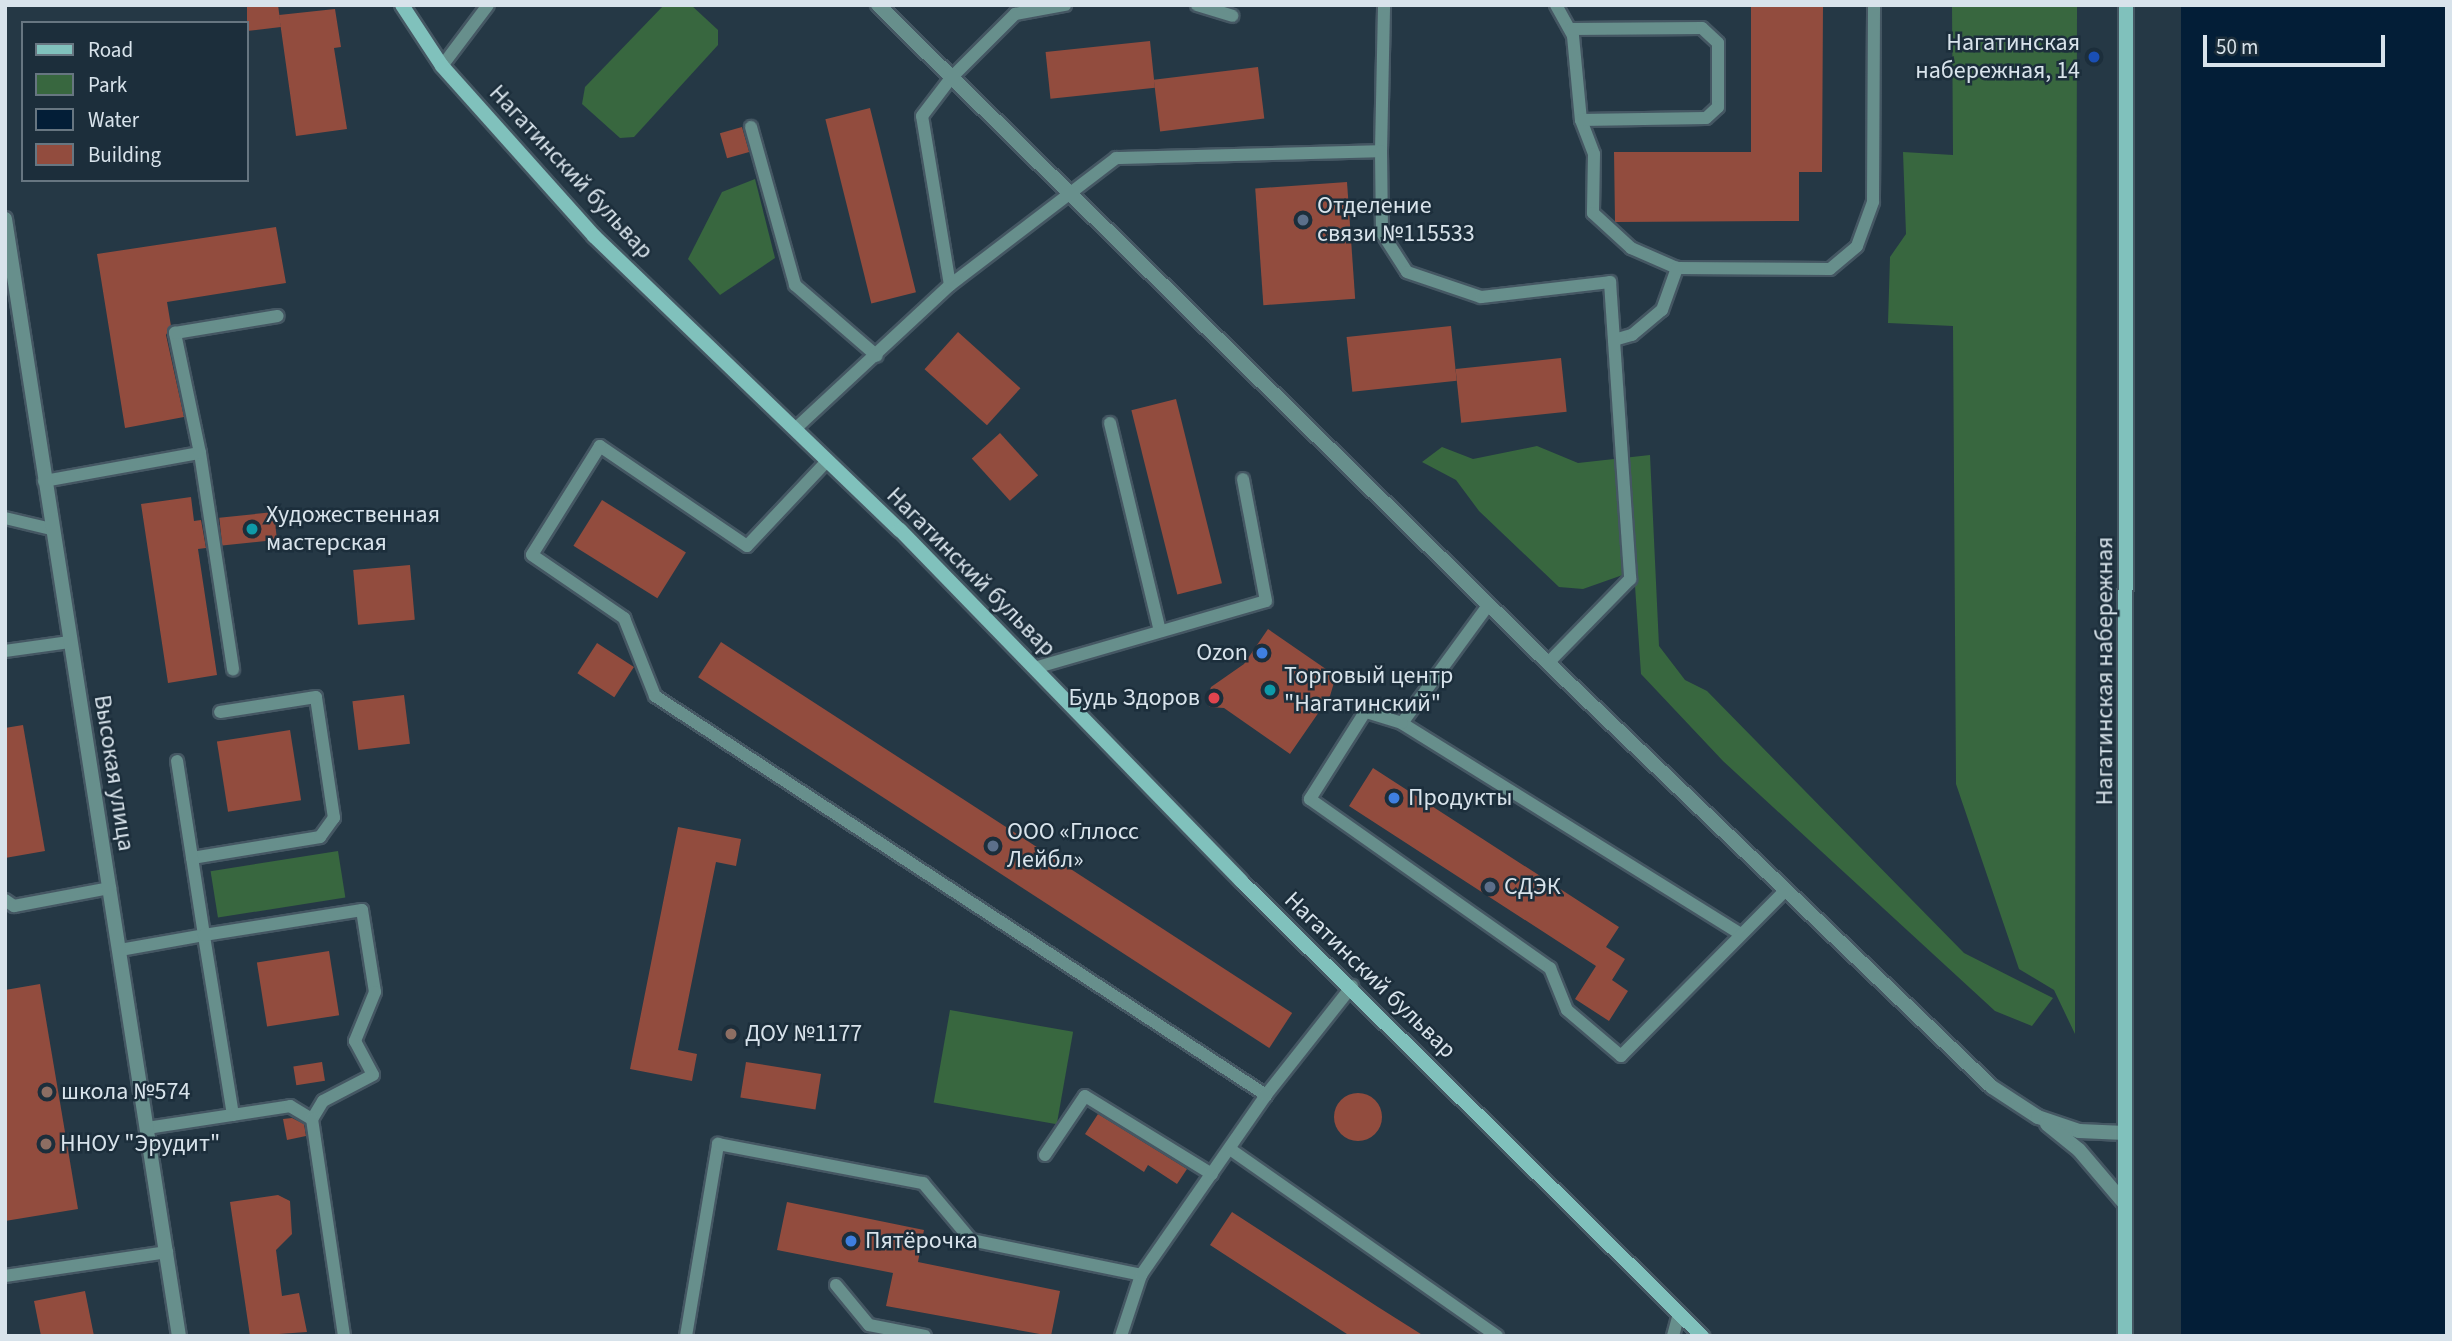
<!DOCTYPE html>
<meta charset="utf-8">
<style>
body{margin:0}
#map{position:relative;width:2452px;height:1341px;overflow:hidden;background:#253845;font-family:"Source Sans 3",sans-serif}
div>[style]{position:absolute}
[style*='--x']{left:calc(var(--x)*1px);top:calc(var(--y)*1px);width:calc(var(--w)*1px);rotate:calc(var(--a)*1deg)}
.green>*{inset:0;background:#38673f;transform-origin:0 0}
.water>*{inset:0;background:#031e37;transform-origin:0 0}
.building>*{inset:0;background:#924c3e;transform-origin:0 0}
.round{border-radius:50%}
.roads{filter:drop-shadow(2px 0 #455763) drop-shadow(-2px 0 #455763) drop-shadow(0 2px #455763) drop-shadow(0 -2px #455763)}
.lane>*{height:12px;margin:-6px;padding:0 6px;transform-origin:6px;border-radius:6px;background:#678f8c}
.street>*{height:14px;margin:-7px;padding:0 7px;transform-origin:7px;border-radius:7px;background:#678f8c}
.secondary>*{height:14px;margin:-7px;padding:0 7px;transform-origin:7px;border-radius:7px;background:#80c1bc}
.dots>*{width:19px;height:19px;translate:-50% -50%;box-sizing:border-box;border:4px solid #1c2e3b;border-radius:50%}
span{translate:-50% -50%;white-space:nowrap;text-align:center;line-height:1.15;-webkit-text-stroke:5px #1c2e3b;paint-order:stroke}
.poi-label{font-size:24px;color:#d8e3eb}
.right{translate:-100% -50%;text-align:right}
.left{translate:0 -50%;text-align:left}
.street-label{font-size:24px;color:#d8e3eb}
.frame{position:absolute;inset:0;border:7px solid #d8e3eb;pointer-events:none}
.legend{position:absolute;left:21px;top:21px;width:228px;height:161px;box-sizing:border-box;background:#1c2e3b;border:2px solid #677681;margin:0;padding:9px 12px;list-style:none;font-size:21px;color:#d8e3eb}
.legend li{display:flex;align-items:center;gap:14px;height:35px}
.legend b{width:35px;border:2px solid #677681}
.scale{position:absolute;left:2203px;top:35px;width:182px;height:32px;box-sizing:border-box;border:4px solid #d8e3eb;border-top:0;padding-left:9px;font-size:21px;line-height:24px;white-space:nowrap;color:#d8e3eb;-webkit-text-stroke:5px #1c2e3b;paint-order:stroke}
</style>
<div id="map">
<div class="green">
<div style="clip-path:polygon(664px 5px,691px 5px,718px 30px,718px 45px,634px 137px,620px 138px,582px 104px,585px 87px)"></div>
<div style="clip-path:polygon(1952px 5px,2077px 5px,2075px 1034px,2054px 990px,2019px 969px,1956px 784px,1953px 326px,1888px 323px,1890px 257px,1906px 234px,1903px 152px,1953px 155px)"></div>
<div style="clip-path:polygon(755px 179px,775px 258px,720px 295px,688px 259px,722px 192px)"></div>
<div style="clip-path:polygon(1537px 446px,1578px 463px,1650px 455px,1659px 646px,1685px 680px,1707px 691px,1964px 953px,2053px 998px,2032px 1026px,1995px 1011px,1723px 761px,1641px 674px,1634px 571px,1583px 589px,1559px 587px,1479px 511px,1456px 480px,1422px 462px,1442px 447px,1473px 459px)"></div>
<div style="left:338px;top:851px;width:47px;height:129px;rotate:81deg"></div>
<div style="left:950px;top:1010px;width:125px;height:94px;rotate:10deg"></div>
</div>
<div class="water">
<div style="left:2181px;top:5px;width:266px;height:1331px"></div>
</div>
<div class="building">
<div style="clip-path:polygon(247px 5px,278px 5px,281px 27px,247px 31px)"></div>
<div style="clip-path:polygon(1751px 5px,1823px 5px,1822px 172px,1799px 172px,1799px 221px,1615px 222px,1614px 152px,1751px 152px)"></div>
<div style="clip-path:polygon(335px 9px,341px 47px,334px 48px,347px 129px,296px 136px,279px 15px)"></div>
<div style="left:1150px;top:41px;width:47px;height:105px;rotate:84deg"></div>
<div style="left:1258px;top:67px;width:52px;height:105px;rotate:83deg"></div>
<div style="left:870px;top:108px;width:190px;height:46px;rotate:76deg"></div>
<div style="left:742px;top:127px;width:26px;height:23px;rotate:74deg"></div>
<div style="left:1347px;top:182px;width:117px;height:92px;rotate:86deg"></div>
<div style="clip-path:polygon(276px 227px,286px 283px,167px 302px,171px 326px,166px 335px,184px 417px,125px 428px,97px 254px)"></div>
<div style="left:1451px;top:326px;width:55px;height:105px;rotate:84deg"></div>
<div style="left:958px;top:332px;width:84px;height:50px;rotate:42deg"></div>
<div style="left:1561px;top:358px;width:54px;height:106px;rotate:84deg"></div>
<div style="left:1176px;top:399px;width:190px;height:46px;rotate:76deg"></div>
<div style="left:1000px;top:433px;width:57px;height:38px;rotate:48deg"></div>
<div style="clip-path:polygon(191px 497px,194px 521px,201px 520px,206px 548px,198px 549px,217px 675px,168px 683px,141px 504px)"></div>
<div style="left:602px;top:500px;width:99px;height:54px;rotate:32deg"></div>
<div style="left:274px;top:512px;width:28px;height:55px;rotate:84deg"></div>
<div style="left:410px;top:565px;width:55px;height:57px;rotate:85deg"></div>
<div style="clip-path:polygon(1268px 629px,1336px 676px,1330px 696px,1290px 754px,1224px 708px,1210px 707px,1206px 701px,1211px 687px,1244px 664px)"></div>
<div style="left:721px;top:642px;width:681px;height:42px;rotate:33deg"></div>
<div style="left:597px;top:643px;width:44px;height:36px;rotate:33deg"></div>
<div style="left:404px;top:695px;width:49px;height:52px;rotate:83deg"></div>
<div style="clip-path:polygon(23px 725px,45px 851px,5px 858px,5px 728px)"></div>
<div style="left:290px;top:730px;width:71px;height:74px;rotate:81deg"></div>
<div style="clip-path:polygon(1373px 768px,1619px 927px,1606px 947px,1625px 959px,1612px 980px,1628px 991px,1609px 1021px,1575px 999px,1596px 966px,1349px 806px)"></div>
<div style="clip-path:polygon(678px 827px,741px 839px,736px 866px,716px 862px,678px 1050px,697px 1054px,692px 1081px,630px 1069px)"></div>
<div style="left:329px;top:951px;width:65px;height:73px;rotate:81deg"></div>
<div style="clip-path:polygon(40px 984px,78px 1209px,5px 1221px,5px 990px)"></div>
<div style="left:322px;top:1062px;width:19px;height:29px;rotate:81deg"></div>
<div style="left:746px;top:1062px;width:76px;height:36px;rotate:9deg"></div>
<div class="round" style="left:1334px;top:1093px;width:48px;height:48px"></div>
<div style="clip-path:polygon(1098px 1114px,1187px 1169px,1177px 1184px,1148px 1165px,1144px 1172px,1085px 1134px)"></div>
<div style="clip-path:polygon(292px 1118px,304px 1124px,306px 1136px,287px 1140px,283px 1119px)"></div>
<div style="clip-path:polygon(278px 1195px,290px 1201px,292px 1234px,276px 1250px,282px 1296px,299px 1293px,307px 1332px,250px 1336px,230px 1202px)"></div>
<div style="clip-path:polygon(787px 1202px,924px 1230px,918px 1262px,1060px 1291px,1051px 1336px,886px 1306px,893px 1273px,777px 1250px)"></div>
<div style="clip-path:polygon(1232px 1212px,1378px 1307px,1424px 1336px,1350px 1336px,1210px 1245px)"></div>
<div style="clip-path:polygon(85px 1291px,94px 1336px,41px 1336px,34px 1301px)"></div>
</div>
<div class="roads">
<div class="lane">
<div style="--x:1197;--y:5;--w:37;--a:17"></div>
<div style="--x:1556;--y:5;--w:35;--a:61"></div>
<div style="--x:1573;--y:36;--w:84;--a:84.6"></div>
<div style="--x:1581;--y:120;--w:36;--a:69"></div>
<div style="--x:1594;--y:154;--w:59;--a:91"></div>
<div style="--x:1593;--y:213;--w:52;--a:42.6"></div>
<div style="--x:1631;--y:248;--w:50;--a:23.5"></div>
<div style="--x:1677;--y:268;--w:153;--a:0.4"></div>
<div style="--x:1830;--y:269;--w:35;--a:-40"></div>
<div style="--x:1857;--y:246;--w:47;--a:-70"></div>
<div style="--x:1873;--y:202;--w:197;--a:-89.7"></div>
<div style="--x:1571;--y:29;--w:131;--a:-0.4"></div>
<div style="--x:1702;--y:28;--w:22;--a:43"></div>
<div style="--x:1718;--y:43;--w:64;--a:90"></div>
<div style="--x:1718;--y:107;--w:16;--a:137"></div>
<div style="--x:1706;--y:118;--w:125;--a:179.1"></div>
<div style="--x:442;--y:66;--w:76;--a:-53"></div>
<div style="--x:751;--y:127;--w:164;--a:74.4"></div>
<div style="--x:795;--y:285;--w:108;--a:40.9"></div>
<div style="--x:1381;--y:151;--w:146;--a:-88.8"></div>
<div style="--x:950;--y:285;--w:171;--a:-99.4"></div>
<div style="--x:922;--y:116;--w:48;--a:-52.7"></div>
<div style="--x:951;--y:78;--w:91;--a:-45"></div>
<div style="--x:1015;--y:14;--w:51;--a:-10.2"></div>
<div style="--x:1614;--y:340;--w:19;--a:-16"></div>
<div style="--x:1632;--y:335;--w:39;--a:-40"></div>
<div style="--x:1662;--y:310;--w:45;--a:-70.3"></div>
<div style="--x:1110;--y:423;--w:214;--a:76.5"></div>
<div style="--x:795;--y:429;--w:212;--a:-42.9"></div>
<div style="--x:950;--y:285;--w:209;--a:-37.4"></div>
<div style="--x:1116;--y:158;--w:265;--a:-1.5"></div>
<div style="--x:1381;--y:151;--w:82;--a:89.3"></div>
<div style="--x:1382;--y:233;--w:46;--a:57.3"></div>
<div style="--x:1407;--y:272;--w:78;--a:18.7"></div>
<div style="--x:1481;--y:297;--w:130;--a:-6.6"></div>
<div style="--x:1610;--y:282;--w:298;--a:86.1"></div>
<div style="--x:1630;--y:579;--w:117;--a:134.3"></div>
<div style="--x:200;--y:453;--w:219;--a:81.3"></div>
<div style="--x:828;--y:460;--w:118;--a:133.3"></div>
<div style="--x:747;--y:546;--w:178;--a:-145.8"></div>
<div style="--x:600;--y:446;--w:128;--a:122"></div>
<div style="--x:532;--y:555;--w:112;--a:34.4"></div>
<div style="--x:624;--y:618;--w:84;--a:68.3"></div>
<div style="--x:655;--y:696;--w:730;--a:33.15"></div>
<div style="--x:44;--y:481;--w:158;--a:-10.2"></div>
<div style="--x:200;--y:453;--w:123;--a:-101.8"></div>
<div style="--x:175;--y:333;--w:104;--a:-9.4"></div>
<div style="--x:5;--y:518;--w:47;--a:13.4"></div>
<div style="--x:5;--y:651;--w:65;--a:-8"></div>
<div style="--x:1034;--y:668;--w:241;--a:-16.1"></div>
<div style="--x:1266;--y:601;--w:124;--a:-100.7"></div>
<div style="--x:1402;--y:723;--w:147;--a:-53.8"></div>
<div style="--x:192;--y:858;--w:130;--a:-9.3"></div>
<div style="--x:320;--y:837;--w:24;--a:-54"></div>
<div style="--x:334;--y:818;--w:122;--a:-98.5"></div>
<div style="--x:316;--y:697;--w:97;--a:171.1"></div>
<div style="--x:5;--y:900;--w:11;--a:34"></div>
<div style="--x:14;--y:906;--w:98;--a:-10.6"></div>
<div style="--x:1739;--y:933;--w:397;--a:-148.1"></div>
<div style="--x:1402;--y:723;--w:39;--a:-163"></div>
<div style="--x:1365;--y:712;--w:103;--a:122.3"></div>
<div style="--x:1310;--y:799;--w:294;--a:35.2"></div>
<div style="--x:1550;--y:968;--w:45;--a:68"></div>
<div style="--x:1567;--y:1010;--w:71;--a:40.4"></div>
<div style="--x:1621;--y:1056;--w:231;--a:-45.2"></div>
<div style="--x:120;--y:950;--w:85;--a:-10.1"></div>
<div style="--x:204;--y:935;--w:176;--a:-98.8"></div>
<div style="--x:233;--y:1115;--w:182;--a:-99.2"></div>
<div style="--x:204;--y:935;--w:160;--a:-9"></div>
<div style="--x:362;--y:910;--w:83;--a:81"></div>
<div style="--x:375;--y:992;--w:53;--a:112.2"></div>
<div style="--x:355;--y:1041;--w:38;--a:62"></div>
<div style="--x:373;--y:1075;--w:56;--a:152.5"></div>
<div style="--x:323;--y:1101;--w:21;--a:121"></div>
<div style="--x:147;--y:1128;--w:145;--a:-8.7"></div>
<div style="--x:290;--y:1106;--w:26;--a:31"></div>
<div style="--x:312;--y:1119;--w:219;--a:81.6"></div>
<div style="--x:1230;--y:1149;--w:326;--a:35"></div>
<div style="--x:1045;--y:1155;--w:71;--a:-55.9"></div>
<div style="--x:1085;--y:1096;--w:149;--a:31.6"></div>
<div style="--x:5;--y:1276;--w:164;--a:-8.4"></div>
<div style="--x:836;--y:1285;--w:52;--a:50.5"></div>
<div style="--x:869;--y:1325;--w:57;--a:11.1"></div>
<div style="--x:686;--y:1336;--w:195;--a:-80.5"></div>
<div style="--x:718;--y:1144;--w:209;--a:10.8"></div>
<div style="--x:923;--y:1183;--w:75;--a:49.9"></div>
<div style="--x:971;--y:1240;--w:174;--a:11.6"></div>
<div style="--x:1121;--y:1336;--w:64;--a:-71.8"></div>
<div style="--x:1141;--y:1275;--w:219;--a:-55.2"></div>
<div style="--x:1266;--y:1095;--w:139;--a:-51.7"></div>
<div style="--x:1673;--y:1336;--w:24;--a:-75"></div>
</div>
<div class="street">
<div style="--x:878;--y:5;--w:939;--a:44.48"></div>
<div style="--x:1548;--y:663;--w:614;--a:43.68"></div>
<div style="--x:1992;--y:1087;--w:55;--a:33.1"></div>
<div style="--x:2038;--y:1117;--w:43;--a:18.9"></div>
<div style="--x:2079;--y:1131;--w:46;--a:2.5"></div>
<div style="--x:5;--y:219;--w:1130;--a:81.15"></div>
<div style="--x:2047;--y:1124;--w:41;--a:39.1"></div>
<div style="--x:2079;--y:1150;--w:71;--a:49.6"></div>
</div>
<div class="secondary">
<div style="--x:402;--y:5;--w:73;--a:56.7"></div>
<div style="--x:442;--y:66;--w:228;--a:48.2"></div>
<div style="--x:594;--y:236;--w:424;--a:43.9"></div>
<div style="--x:900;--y:530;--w:489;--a:45.8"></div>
<div style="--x:1241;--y:881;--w:648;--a:44.62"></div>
<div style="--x:2125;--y:1336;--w:1331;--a:-89.96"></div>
</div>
</div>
<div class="dots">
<div style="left:2094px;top:57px;background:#1a4fb4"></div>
<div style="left:1303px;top:220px;background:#5c6f8a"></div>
<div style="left:252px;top:529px;background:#0f9aa8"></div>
<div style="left:1262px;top:653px;background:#3f7fe0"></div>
<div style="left:1270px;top:690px;background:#0f9aa8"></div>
<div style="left:1214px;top:698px;background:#e0444e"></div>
<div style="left:1394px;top:798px;background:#3f7fe0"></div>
<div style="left:993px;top:846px;background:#5c6f8a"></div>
<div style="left:1490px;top:887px;background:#5c6f8a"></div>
<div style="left:731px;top:1034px;background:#8d6e63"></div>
<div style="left:47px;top:1092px;background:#8d6e63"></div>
<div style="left:46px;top:1144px;background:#8d6e63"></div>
<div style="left:851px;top:1241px;background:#3f7fe0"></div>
</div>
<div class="poi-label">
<span class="right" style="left:2080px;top:57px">Нагатинская<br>набережная, 14</span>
<span class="left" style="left:1317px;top:220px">Отделение<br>связи №115533</span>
<span class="left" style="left:266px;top:529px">Художественная<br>мастерская</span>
<span class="right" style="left:1248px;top:653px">Ozon</span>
<span class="left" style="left:1284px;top:690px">Торговый центр<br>"Нагатинский"</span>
<span class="right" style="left:1200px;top:698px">Будь Здоров</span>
<span class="left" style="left:1408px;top:798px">Продукты</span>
<span class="left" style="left:1007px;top:846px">ООО «Гллосс<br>Лейбл»</span>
<span class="left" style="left:1504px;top:887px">СДЭК</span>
<span class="left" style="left:745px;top:1034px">ДОУ №1177</span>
<span class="left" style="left:61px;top:1092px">школа №574</span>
<span class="left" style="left:60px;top:1144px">ННОУ "Эрудит"</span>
<span class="left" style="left:865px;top:1241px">Пятёрочка</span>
</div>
<div class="street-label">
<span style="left:571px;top:172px;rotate:47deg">Нагатинский бульвар</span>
<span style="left:971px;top:572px;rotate:45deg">Нагатинский бульвар</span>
<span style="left:2105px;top:671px;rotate:-90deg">Нагатинская набережная</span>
<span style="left:114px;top:773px;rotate:81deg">Высокая улица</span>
<span style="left:1370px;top:975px;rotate:44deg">Нагатинский бульвар</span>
</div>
<div class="frame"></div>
<ul class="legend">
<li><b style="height:9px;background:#80c1bc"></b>Road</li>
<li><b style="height:19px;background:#38673f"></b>Park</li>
<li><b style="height:19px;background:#031e37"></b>Water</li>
<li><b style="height:19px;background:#924c3e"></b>Building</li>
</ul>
<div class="scale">50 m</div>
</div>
